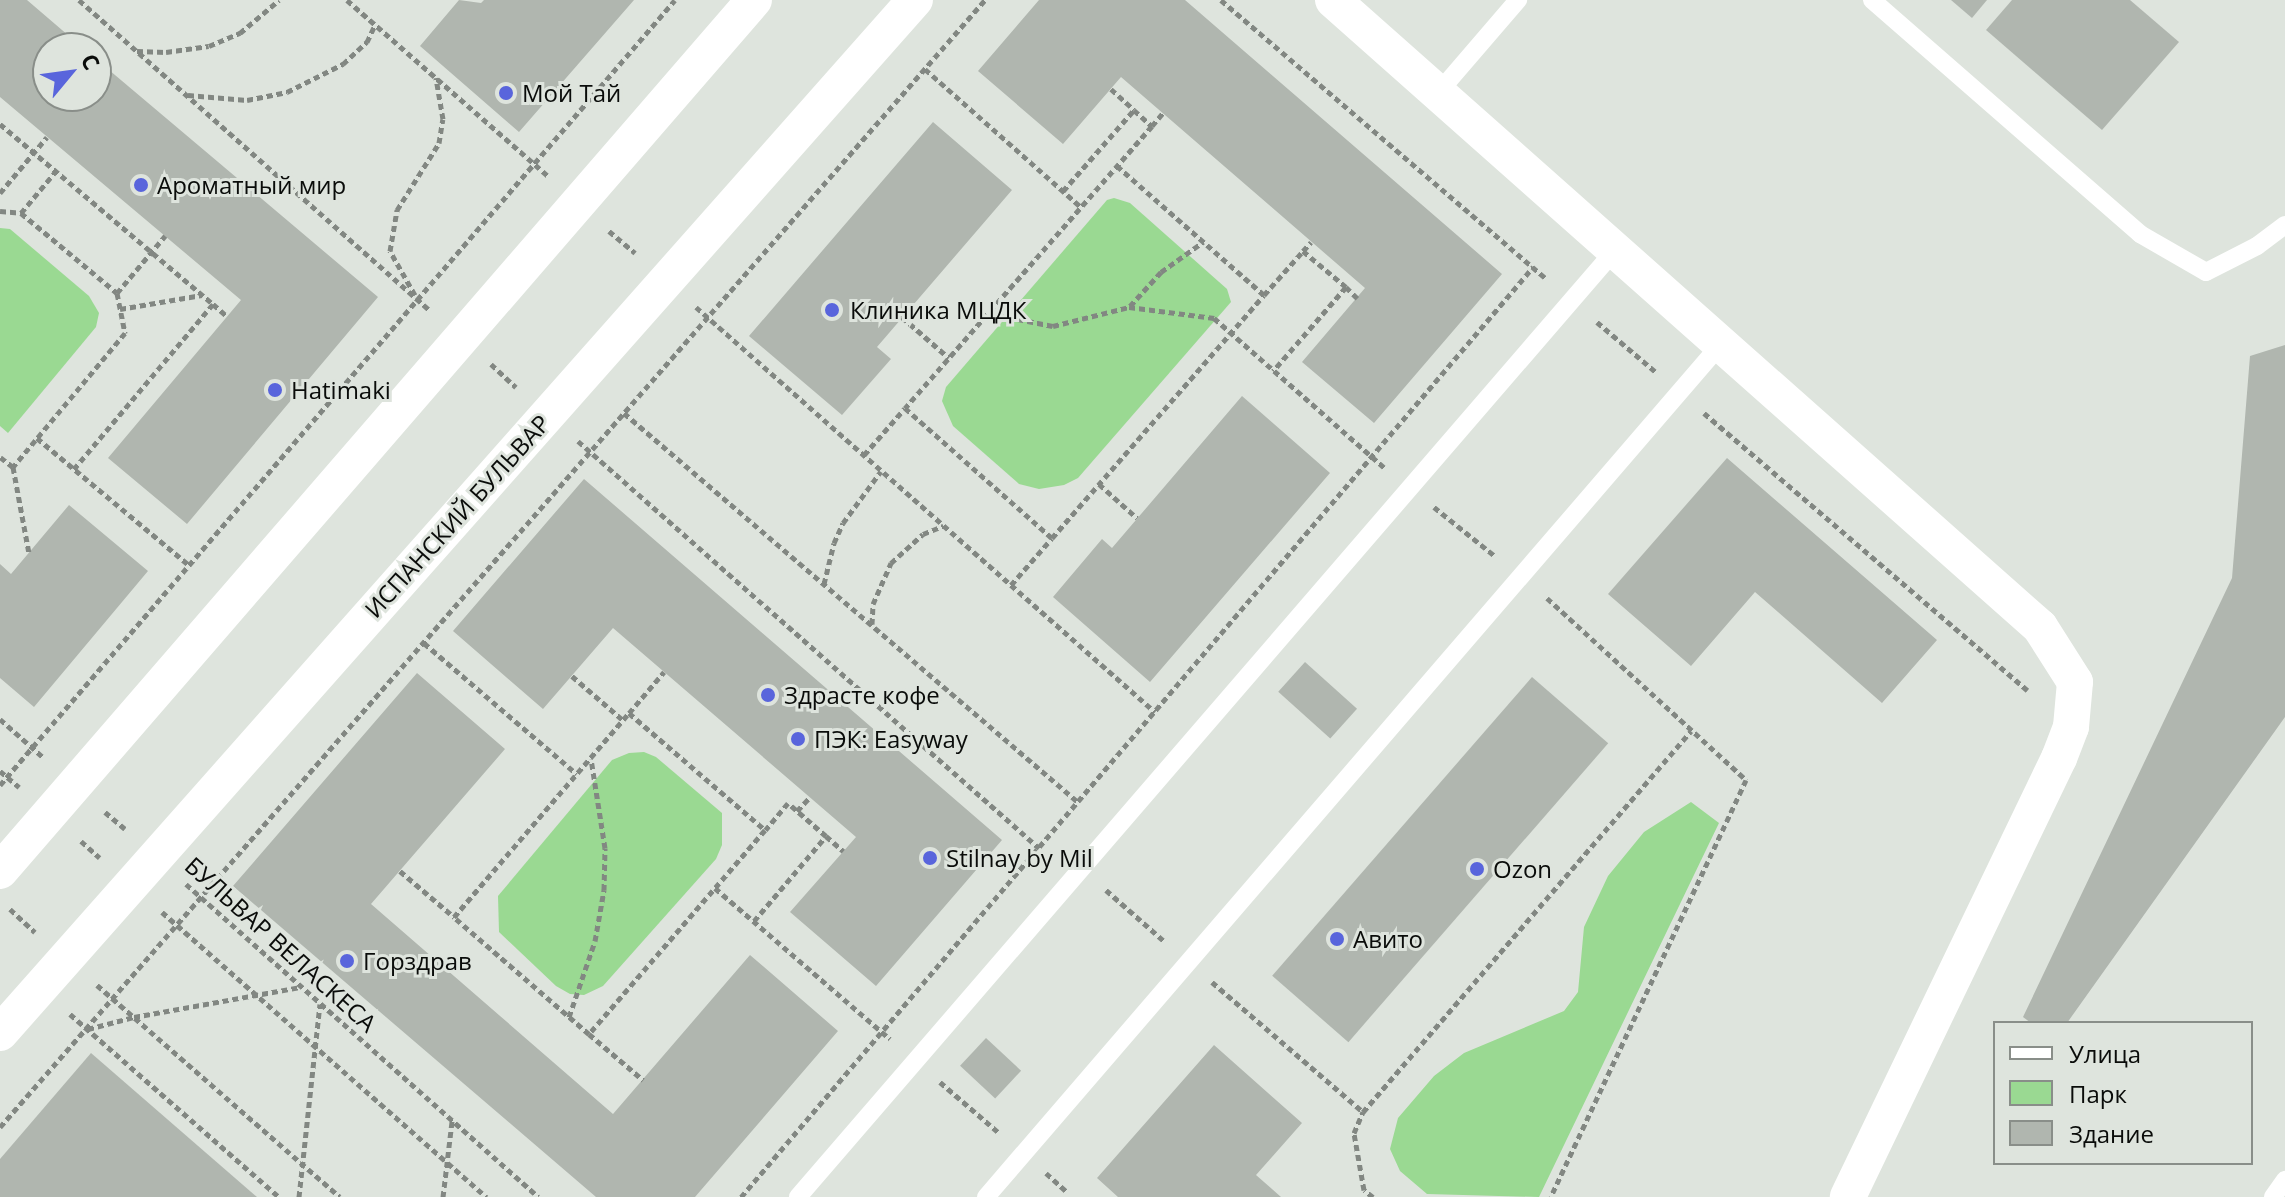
<!DOCTYPE html>
<meta charset="utf-8">
<style>
body{margin:0}
#map{position:relative;width:2285px;height:1197px;overflow:hidden;background:#dee4dd;font-family:"Open Sans",sans-serif}
div>[style]{position:absolute}
[style*='--x']{left:calc(var(--x)*1px);top:calc(var(--y)*1px);width:calc(var(--w)*1px);rotate:calc(var(--a)*1deg)}
.green>*{inset:0;background:#9ad992}
.building>*{inset:0;background:#b0b6af;transform-origin:0 0}
.path>*{height:5px;margin-top:-2.5px;transform-origin:0;background:repeating-linear-gradient(90deg,#828782 0 6px,transparent 0 10px)}
.service>*{height:18px;margin:-9px;padding:0 9px;transform-origin:9px;border-radius:9px;background:#fff}
.minor>*{height:36px;margin:-18px;padding:0 18px;transform-origin:18px;border-radius:18px;background:#fff}
.dots>*{width:22px;height:22px;translate:-50% -50%;box-sizing:border-box;border:4px solid #dee4dd;border-radius:50%}
span{translate:-50% -50%;white-space:nowrap;text-align:center;line-height:1.15;-webkit-text-stroke:6px #dee4dd;paint-order:stroke}
.poi-label{font-size:24px;color:#0a0c0a}
.left{translate:0 -50%;text-align:left}
.street-label{font-size:24px;color:#0a0c0a}
.legend{position:absolute;left:1993px;top:1021px;width:260px;height:144px;box-sizing:border-box;background:#dee4dd;border:2px solid #898e89;margin:0;padding:10px 14px;list-style:none;font-size:24px;color:#0a0c0a}
.legend li{display:flex;align-items:center;gap:16px;height:40px}
.legend b{width:40px;border:2px solid #898e89}
.north{position:absolute;left:32px;top:32px;width:80px;height:80px;box-sizing:border-box;background:#dee4dd;border:2px solid #898e89;border-radius:50%;rotate:61deg;font-size:22px;font-weight:700;line-height:32px;text-align:center;color:#0a0c0a}
.north::after{content:'';display:block;margin:auto;width:28px;height:36px;background:#5965dc;clip-path:polygon(50% 0,100% 100%,50% 72%,0 100%)}
</style>
<div id="map">
<div class="green">
<div style="clip-path:polygon(1114px 198px,1130px 203px,1227px 289px,1231px 302px,1078px 478px,1064px 485px,1039px 489px,1019px 484px,953px 426px,942px 401px,946px 387px,1107px 200px)"></div>
<div style="clip-path:polygon(0 228px,10px 229px,89px 296px,99px 313px,96px 327px,8px 433px,0 426px)"></div>
<div style="clip-path:polygon(644px 752px,656px 757px,722px 813px,722px 845px,716px 859px,603px 986px,584px 995px,570px 994px,556px 986px,499px 932px,498px 896px,612px 760px,629px 753px)"></div>
<div style="clip-path:polygon(1691px 802px,1719px 823px,1539px 1197px,1427px 1194px,1400px 1171px,1390px 1149px,1398px 1118px,1434px 1076px,1464px 1053px,1564px 1011px,1578px 992px,1584px 927px,1608px 876px,1644px 832px)"></div>
</div>
<div class="building">
<div style="clip-path:polygon(0 0,27px 0,83px 48px,48px 48px,48px 96px,96px 96px,96px 59px,378px 297px,187px 524px,108px 458px,241px 300px,0 97px)"></div>
<div style="clip-path:polygon(459px 0,481px 3px,484px 0,634px 0,519px 132px,420px 46px)"></div>
<div style="clip-path:polygon(1039px 0,1185px 0,1502px 274px,1374px 423px,1302px 362px,1365px 288px,1121px 77px,1063px 144px,978px 71px)"></div>
<div style="clip-path:polygon(1951px 0,1987px 0,1972px 18px)"></div>
<div style="clip-path:polygon(2012px 0,2130px 0,2179px 42px,2102px 130px,1986px 30px)"></div>
<div style="clip-path:polygon(933px 122px,1012px 190px,877px 347px,891px 359px,842px 415px,749px 336px)"></div>
<div style="clip-path:polygon(2285px 345px,2285px 717px,2067px 1023px,2031px 1023px,2023px 1017px,2232px 578px,2250px 356px)"></div>
<div style="clip-path:polygon(1242px 396px,1330px 473px,1150px 682px,1053px 597px,1102px 539px,1112px 548px)"></div>
<div style="clip-path:polygon(1727px 458px,1937px 640px,1882px 703px,1755px 592px,1691px 666px,1608px 594px)"></div>
<div style="clip-path:polygon(584px 479px,1002px 840px,876px 986px,790px 912px,856px 837px,613px 628px,543px 709px,453px 631px)"></div>
<div style="clip-path:polygon(69px 505px,148px 571px,34px 707px,0 678px,0 564px,11px 574px)"></div>
<div style="left:1305px;top:662px;width:70px;height:40px;rotate:42deg"></div>
<div style="clip-path:polygon(417px 673px,505px 749px,371px 904px,613px 1114px,750px 955px,838px 1031px,695px 1197px,596px 1197px,233px 886px)"></div>
<div style="left:1532px;top:677px;width:101px;height:396px;rotate:41deg"></div>
<div style="left:986px;top:1038px;width:48px;height:38px;rotate:43deg"></div>
<div style="clip-path:polygon(1214px 1045px,1302px 1123px,1256px 1175px,1281px 1197px,1118px 1197px,1097px 1178px)"></div>
<div style="clip-path:polygon(91px 1053px,257px 1197px,0 1197px,0 1159px)"></div>
</div>
<div class="path">
<div style="--x:79;--y:0;--w:468;--a:41.5"></div>
<div style="--x:347;--y:0;--w:267;--a:41.2"></div>
<div style="--x:1221;--y:0;--w:429;--a:40.6"></div>
<div style="--x:137;--y:51;--w:29;--a:2"></div>
<div style="--x:166;--y:52;--w:43;--a:-7.9"></div>
<div style="--x:209;--y:46;--w:34;--a:-23"></div>
<div style="--x:240;--y:33;--w:51;--a:-40.2"></div>
<div style="--x:925;--y:69;--w:208;--a:41.5"></div>
<div style="--x:1111;--y:89;--w:31;--a:42"></div>
<div style="--x:188;--y:95;--w:59;--a:4.8"></div>
<div style="--x:247;--y:100;--w:41;--a:-11.3"></div>
<div style="--x:287;--y:92;--w:63;--a:-26.6"></div>
<div style="--x:343;--y:64;--w:33;--a:-43"></div>
<div style="--x:367;--y:42;--w:19;--a:-65"></div>
<div style="--x:0;--y:124;--w:279;--a:40.2"></div>
<div style="--x:213;--y:304;--w:216;--a:130.1"></div>
<div style="--x:1152;--y:126;--w:17;--a:-50"></div>
<div style="--x:1063;--y:191;--w:108;--a:-48.8"></div>
<div style="--x:1134;--y:110;--w:24;--a:42"></div>
<div style="--x:1152;--y:126;--w:375;--a:131.2"></div>
<div style="--x:905;--y:408;--w:196;--a:41.5"></div>
<div style="--x:1052;--y:538;--w:322;--a:-48.9"></div>
<div style="--x:1264;--y:295;--w:196;--a:-138.7"></div>
<div style="--x:0;--y:193;--w:73;--a:-50"></div>
<div style="--x:0;--y:211;--w:21;--a:5"></div>
<div style="--x:21;--y:213;--w:125;--a:39.8"></div>
<div style="--x:117;--y:293;--w:41;--a:78.7"></div>
<div style="--x:125;--y:333;--w:175;--a:129.9"></div>
<div style="--x:13;--y:467;--w:16;--a:-142"></div>
<div style="--x:21;--y:213;--w:55;--a:-50.2"></div>
<div style="--x:609;--y:231;--w:34;--a:40"></div>
<div style="--x:1303;--y:251;--w:12;--a:-48"></div>
<div style="--x:1346;--y:287;--w:16;--a:45"></div>
<div style="--x:117;--y:293;--w:75;--a:-49.9"></div>
<div style="--x:415;--y:295;--w:51;--a:-119.6"></div>
<div style="--x:390;--y:251;--w:42;--a:-80.3"></div>
<div style="--x:397;--y:210;--w:79;--a:-57.9"></div>
<div style="--x:439;--y:143;--w:24;--a:-81"></div>
<div style="--x:443;--y:119;--w:42;--a:-99.7"></div>
<div style="--x:1264;--y:295;--w:59;--a:-48.4"></div>
<div style="--x:1303;--y:251;--w:56;--a:39.9"></div>
<div style="--x:1346;--y:287;--w:111;--a:131"></div>
<div style="--x:213;--y:304;--w:18;--a:41"></div>
<div style="--x:1130;--y:306;--w:46;--a:-47.6"></div>
<div style="--x:1161;--y:272;--w:52;--a:-35.5"></div>
<div style="--x:696;--y:307;--w:612;--a:41.42"></div>
<div style="--x:120;--y:309;--w:83;--a:-9.7"></div>
<div style="--x:988;--y:313;--w:66;--a:11.3"></div>
<div style="--x:1053;--y:326;--w:78;--a:-14"></div>
<div style="--x:1129;--y:307;--w:86;--a:7.4"></div>
<div style="--x:1214;--y:318;--w:229;--a:41.3"></div>
<div style="--x:902;--y:317;--w:62;--a:41.1"></div>
<div style="--x:1597;--y:322;--w:79;--a:40.4"></div>
<div style="--x:491;--y:364;--w:34;--a:43"></div>
<div style="--x:624;--y:413;--w:598;--a:40.59"></div>
<div style="--x:1704;--y:413;--w:426;--a:40.6"></div>
<div style="--x:37;--y:438;--w:198;--a:39.9"></div>
<div style="--x:578;--y:441;--w:615;--a:41.44"></div>
<div style="--x:864;--y:455;--w:62;--a:-48.9"></div>
<div style="--x:13;--y:467;--w:87;--a:79.5"></div>
<div style="--x:1099;--y:484;--w:51;--a:41.8"></div>
<div style="--x:1434;--y:507;--w:78;--a:38.8"></div>
<div style="--x:824;--y:584;--w:42;--a:-76.3"></div>
<div style="--x:834;--y:543;--w:22;--a:-66"></div>
<div style="--x:843;--y:523;--w:64;--a:-53.8"></div>
<div style="--x:1011;--y:585;--w:62;--a:-48.9"></div>
<div style="--x:1547;--y:598;--w:270;--a:42.4"></div>
<div style="--x:1746;--y:780;--w:460;--a:115.1"></div>
<div style="--x:872;--y:624;--w:20;--a:-87"></div>
<div style="--x:873;--y:604;--w:45;--a:-66.3"></div>
<div style="--x:891;--y:563;--w:43;--a:-42.2"></div>
<div style="--x:923;--y:534;--w:22;--a:-22"></div>
<div style="--x:424;--y:643;--w:201;--a:40.6"></div>
<div style="--x:572;--y:676;--w:67;--a:40.8"></div>
<div style="--x:629;--y:713;--w:179;--a:40.7"></div>
<div style="--x:765;--y:830;--w:269;--a:130.8"></div>
<div style="--x:589;--y:1034;--w:179;--a:-139.1"></div>
<div style="--x:454;--y:917;--w:269;--a:-49.4"></div>
<div style="--x:629;--y:713;--w:54;--a:-49.5"></div>
<div style="--x:0;--y:719;--w:59;--a:41.6"></div>
<div style="--x:0;--y:771;--w:25;--a:40"></div>
<div style="--x:0;--y:785;--w:1035;--a:-49.31"></div>
<div style="--x:797;--y:811;--w:19;--a:-47"></div>
<div style="--x:105;--y:812;--w:26;--a:40"></div>
<div style="--x:826;--y:836;--w:23;--a:41"></div>
<div style="--x:81;--y:841;--w:25;--a:42"></div>
<div style="--x:400;--y:871;--w:71;--a:40.4"></div>
<div style="--x:186;--y:884;--w:471;--a:41.6"></div>
<div style="--x:715;--y:888;--w:231;--a:40.8"></div>
<div style="--x:1106;--y:890;--w:79;--a:41.4"></div>
<div style="--x:10;--y:909;--w:34;--a:43"></div>
<div style="--x:162;--y:912;--w:432;--a:41.3"></div>
<div style="--x:754;--y:921;--w:111;--a:-49.7"></div>
<div style="--x:826;--y:836;--w:50;--a:-139"></div>
<div style="--x:788;--y:803;--w:35;--a:130"></div>
<div style="--x:1212;--y:982;--w:199;--a:40.7"></div>
<div style="--x:97;--y:985;--w:322;--a:41.1"></div>
<div style="--x:70;--y:1014;--w:278;--a:41.2"></div>
<div style="--x:569;--y:1017;--w:80;--a:-71.1"></div>
<div style="--x:595;--y:941;--w:52;--a:-80"></div>
<div style="--x:604;--y:890;--w:42;--a:-88.6"></div>
<div style="--x:605;--y:848;--w:90;--a:-98.9"></div>
<div style="--x:88;--y:1029;--w:48;--a:-14.6"></div>
<div style="--x:134;--y:1017;--w:170;--a:-10.2"></div>
<div style="--x:589;--y:1034;--w:71;--a:40.4"></div>
<div style="--x:940;--y:1082;--w:78;--a:40.8"></div>
<div style="--x:0;--y:1127;--w:1497;--a:-48.85"></div>
<div style="--x:1046;--y:1173;--w:27;--a:42"></div>
<div style="--x:299;--y:1197;--w:194;--a:-83.8"></div>
<div style="--x:443;--y:1197;--w:77;--a:-83.2"></div>
<div style="--x:741;--y:1197;--w:1222;--a:-49.58"></div>
<div style="--x:1373;--y:1197;--w:11;--a:-142"></div>
<div style="--x:1364;--y:1190;--w:58;--a:-100"></div>
<div style="--x:1354;--y:1133;--w:23;--a:-67"></div>
<div style="--x:1363;--y:1112;--w:503;--a:-49.28"></div>
</div>
<div class="service">
<div style="--x:1872;--y:0;--w:356;--a:41.1"></div>
<div style="--x:2140;--y:234;--w:76;--a:29.9"></div>
<div style="--x:2206;--y:272;--w:57;--a:-27"></div>
<div style="--x:2257;--y:246;--w:35;--a:-37"></div>
<div style="--x:1438;--y:93;--w:123;--a:-49.3"></div>
<div style="--x:798;--y:1197;--w:1251;--a:-49.21"></div>
<div style="--x:986;--y:1197;--w:1126;--a:-49.25"></div>
<div style="--x:2273;--y:1197;--w:21;--a:-55"></div>
</div>
<div class="minor">
<div style="--x:1333;--y:0;--w:945;--a:41.57"></div>
<div style="--x:2040;--y:627;--w:65;--a:57.5"></div>
<div style="--x:2075;--y:682;--w:45;--a:95.1"></div>
<div style="--x:2071;--y:727;--w:33;--a:111"></div>
<div style="--x:2059;--y:758;--w:487;--a:115.7"></div>
<div style="--x:0;--y:871;--w:1152;--a:-49.12"></div>
<div style="--x:0;--y:1033;--w:1380;--a:-48.47"></div>
</div>
<div class="dots">
<div style="left:506px;top:93px;background:#5965dc"></div>
<div style="left:141px;top:185px;background:#5965dc"></div>
<div style="left:832px;top:310px;background:#5965dc"></div>
<div style="left:275px;top:390px;background:#5965dc"></div>
<div style="left:768px;top:695px;background:#5965dc"></div>
<div style="left:798px;top:739px;background:#5965dc"></div>
<div style="left:930px;top:858px;background:#5965dc"></div>
<div style="left:1477px;top:869px;background:#5965dc"></div>
<div style="left:1337px;top:939px;background:#5965dc"></div>
<div style="left:347px;top:961px;background:#5965dc"></div>
</div>
<div class="poi-label">
<span class="left" style="left:522px;top:93px">Мой Тай</span>
<span class="left" style="left:157px;top:185px">Ароматный мир</span>
<span class="left" style="left:850px;top:310px">Клиника МЦДК</span>
<span class="left" style="left:291px;top:390px">Hatimaki</span>
<span class="left" style="left:784px;top:695px">Здрасте кофе</span>
<span class="left" style="left:814px;top:739px">ПЭК: Easyway</span>
<span class="left" style="left:946px;top:858px">Stilnay by Mil</span>
<span class="left" style="left:1493px;top:869px">Ozon</span>
<span class="left" style="left:1353px;top:939px">Авито</span>
<span class="left" style="left:363px;top:961px">Горздрав</span>
</div>
<div class="street-label">
<span style="left:457px;top:516px;rotate:-48deg">ИСПАНСКИЙ БУЛЬВАР</span>
<span style="left:281px;top:944px;rotate:42deg">БУЛЬВАР ВЕЛАСКЕСА</span>
</div>
<ul class="legend">
<li><b style="height:10px;background:#fff"></b>Улица</li>
<li><b style="height:22px;background:#9ad992"></b>Парк</li>
<li><b style="height:22px;background:#b0b6af"></b>Здание</li>
</ul>
<div class="north">С</div>
</div>
